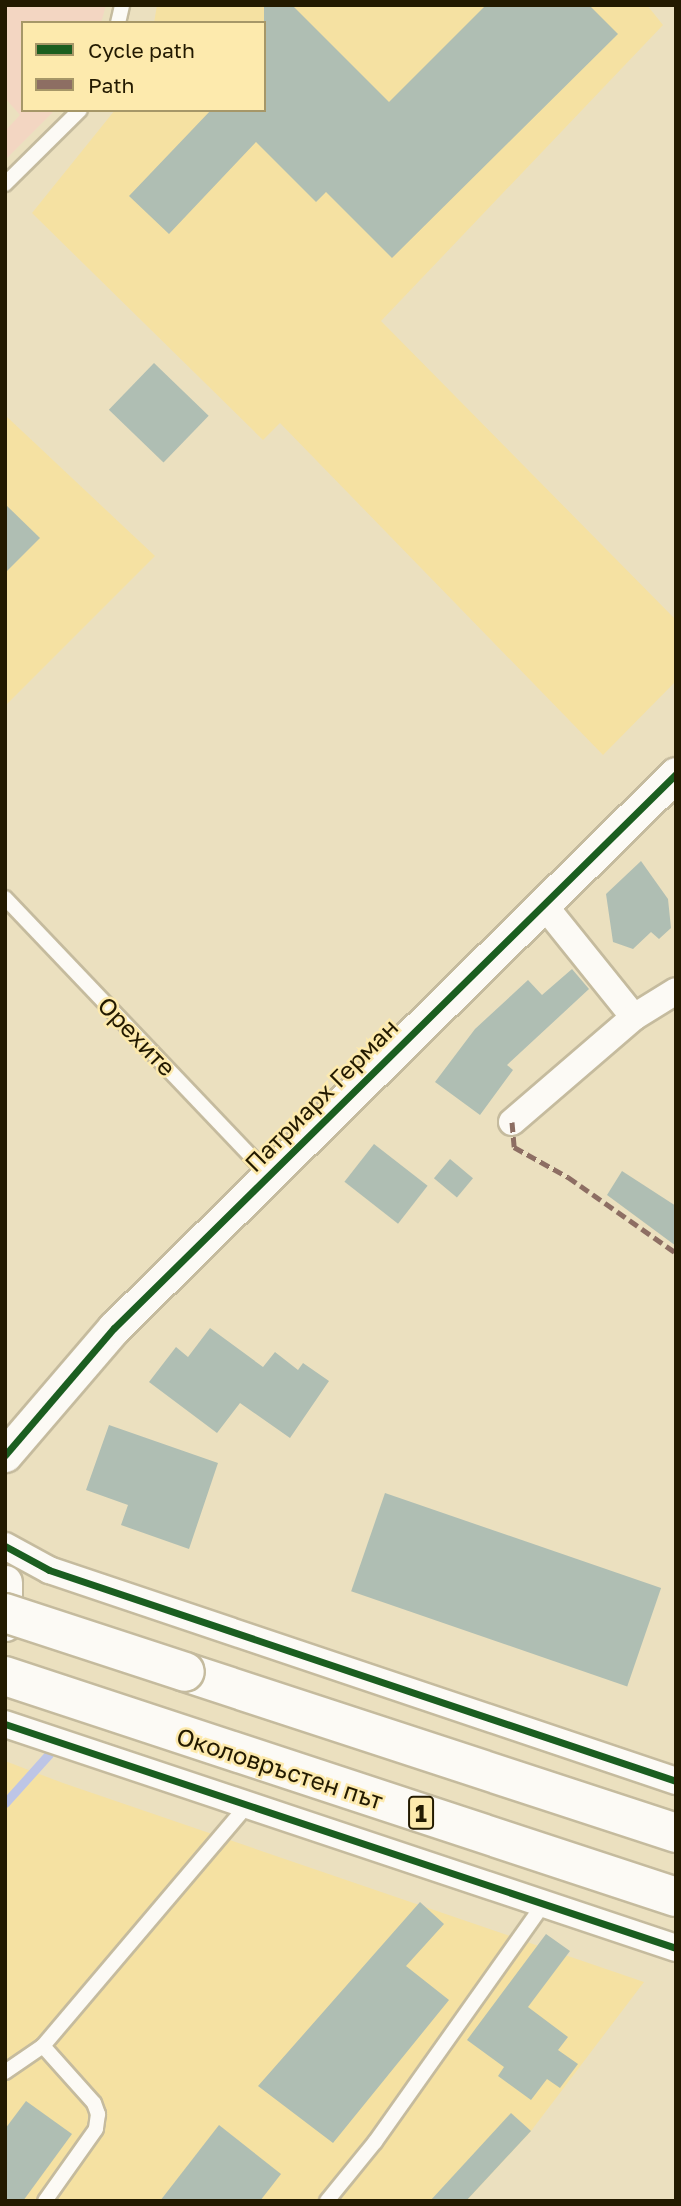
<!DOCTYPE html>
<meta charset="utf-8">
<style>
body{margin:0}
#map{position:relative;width:681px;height:2206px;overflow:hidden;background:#ebe0bf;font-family:"Golos Text",sans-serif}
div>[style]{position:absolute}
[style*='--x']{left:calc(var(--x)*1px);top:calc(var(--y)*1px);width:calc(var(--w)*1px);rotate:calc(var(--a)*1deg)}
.built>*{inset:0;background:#f5e1a2}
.green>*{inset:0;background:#f3d6c2}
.stream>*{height:9px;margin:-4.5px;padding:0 4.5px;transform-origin:4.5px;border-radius:4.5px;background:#bdc5e6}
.building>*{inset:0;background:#afbeb3;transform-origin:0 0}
.roads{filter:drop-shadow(2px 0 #c5bb9e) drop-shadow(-2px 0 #c5bb9e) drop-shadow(0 2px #c5bb9e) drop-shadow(0 -2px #c5bb9e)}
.service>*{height:14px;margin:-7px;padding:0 7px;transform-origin:7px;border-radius:7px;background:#fcfaf5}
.minor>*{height:26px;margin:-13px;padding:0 13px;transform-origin:13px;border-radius:13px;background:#fcfaf5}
.tertiary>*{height:33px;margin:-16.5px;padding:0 16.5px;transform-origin:16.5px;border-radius:16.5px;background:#fcfaf5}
.trunk>*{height:38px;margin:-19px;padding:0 19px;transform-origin:19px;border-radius:19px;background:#fcfaf5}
.bridges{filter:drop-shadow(2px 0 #c5bb9e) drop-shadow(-2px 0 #c5bb9e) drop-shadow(0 2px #c5bb9e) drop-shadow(0 -2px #c5bb9e)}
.trunk-bridge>*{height:38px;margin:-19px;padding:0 19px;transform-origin:19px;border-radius:19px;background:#fcfaf5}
.quiet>*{height:5px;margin-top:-2.5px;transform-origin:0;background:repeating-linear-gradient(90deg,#8d6e63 0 10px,transparent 0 15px)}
.cycleway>*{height:7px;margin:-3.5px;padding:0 3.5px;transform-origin:3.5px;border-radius:3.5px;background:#1b5e20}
span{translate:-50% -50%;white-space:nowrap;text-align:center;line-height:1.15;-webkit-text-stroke:5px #fdeaad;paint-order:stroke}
.shield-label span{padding:2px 5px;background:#fdeaad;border:2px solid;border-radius:5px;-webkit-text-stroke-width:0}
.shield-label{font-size:23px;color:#231a00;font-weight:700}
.street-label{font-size:24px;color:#231a00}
.frame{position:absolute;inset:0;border:7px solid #231a00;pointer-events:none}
.legend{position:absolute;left:21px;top:21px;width:245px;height:91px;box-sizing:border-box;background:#fdeaad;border:2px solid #a69768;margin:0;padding:9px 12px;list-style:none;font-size:21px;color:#231a00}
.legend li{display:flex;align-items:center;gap:14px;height:35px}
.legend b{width:35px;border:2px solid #a69768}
</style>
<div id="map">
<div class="built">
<div style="clip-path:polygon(157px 5px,647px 5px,663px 25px,381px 321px,676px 620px,676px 681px,603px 755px,280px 423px,263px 440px,32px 213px,115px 110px,264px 110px,264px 23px,154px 23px)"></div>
<div style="clip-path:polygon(5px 415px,155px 556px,5px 706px)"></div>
<div style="clip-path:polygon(5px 1761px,63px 1783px,644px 1982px,531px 2131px,466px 2201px,5px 2201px)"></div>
</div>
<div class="green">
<div style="clip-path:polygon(5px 5px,106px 5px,101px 23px,23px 23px,23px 110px,55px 110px,5px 160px,5px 131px,20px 115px,5px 98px)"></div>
</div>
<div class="stream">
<div style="--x:5;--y:1803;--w:66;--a:-48.1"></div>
</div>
<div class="building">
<div style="clip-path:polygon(264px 5px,292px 5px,389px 102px,486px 5px,589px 5px,618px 34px,392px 258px,326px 192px,316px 202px,256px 142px,169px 234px,129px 196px,211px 110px,264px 110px)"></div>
<div style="left:154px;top:363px;width:76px;height:65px;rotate:44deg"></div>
<div style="clip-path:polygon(5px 504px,40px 538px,5px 573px)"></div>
<div style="clip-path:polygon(641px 861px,668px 899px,671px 928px,659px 939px,651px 932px,633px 949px,613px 942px,606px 894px)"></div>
<div style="clip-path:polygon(572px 969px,589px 989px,507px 1065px,513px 1070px,480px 1115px,435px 1082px,475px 1029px,528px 980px,542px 995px)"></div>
<div style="left:374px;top:1144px;width:68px;height:48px;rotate:38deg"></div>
<div style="left:450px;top:1159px;width:30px;height:25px;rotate:40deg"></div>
<div style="clip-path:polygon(622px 1171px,676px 1206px,676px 1246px,607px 1195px)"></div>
<div style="clip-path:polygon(210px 1328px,263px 1367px,275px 1352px,298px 1370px,303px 1363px,329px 1381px,290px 1438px,240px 1403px,217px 1433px,149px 1382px,176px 1347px,188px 1357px)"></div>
<div style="clip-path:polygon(109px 1425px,218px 1463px,189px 1549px,121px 1525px,128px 1505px,86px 1490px)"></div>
<div style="left:385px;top:1493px;width:292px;height:104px;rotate:19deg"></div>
<div style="clip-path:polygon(420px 1902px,444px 1924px,406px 1966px,449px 2000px,333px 2143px,258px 2086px)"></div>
<div style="clip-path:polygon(546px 1934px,570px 1951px,528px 2007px,568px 2037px,558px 2050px,578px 2064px,560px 2088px,547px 2079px,531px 2100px,498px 2076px,504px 2067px,467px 2040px)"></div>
<div style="clip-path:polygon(26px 2101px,72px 2134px,23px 2201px,5px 2201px,5px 2129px)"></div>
<div style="clip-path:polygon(511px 2113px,531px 2131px,466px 2201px,430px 2201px)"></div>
<div style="clip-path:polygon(219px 2125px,281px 2174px,260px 2201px,160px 2201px)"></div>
</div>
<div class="roads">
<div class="service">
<div style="--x:118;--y:23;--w:18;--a:-77"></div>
<div style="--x:5;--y:184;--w:105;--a:-44.6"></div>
<div style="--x:5;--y:898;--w:381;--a:46.4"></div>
<div style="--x:43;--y:2046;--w:76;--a:48.2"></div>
<div style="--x:94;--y:2103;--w:12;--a:70"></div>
<div style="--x:98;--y:2114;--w:15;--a:98"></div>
<div style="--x:96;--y:2129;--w:88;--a:125.3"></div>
<div style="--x:5;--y:2072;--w:46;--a:-34.4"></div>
<div style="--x:43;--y:2046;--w:317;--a:-49.7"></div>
<div style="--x:327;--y:2201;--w:76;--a:-50.9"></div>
<div style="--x:375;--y:2142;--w:289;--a:-54.7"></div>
</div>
<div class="minor">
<div style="--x:543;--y:904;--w:145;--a:51.2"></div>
<div style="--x:634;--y:1017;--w:49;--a:-31.8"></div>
<div style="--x:512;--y:1122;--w:161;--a:-40.7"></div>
<div style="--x:5;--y:1546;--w:50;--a:28.6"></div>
<div style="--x:49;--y:1570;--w:662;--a:18.6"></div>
<div style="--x:5;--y:1724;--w:707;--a:18.46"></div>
</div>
<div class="tertiary">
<div style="--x:5;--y:1455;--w:167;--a:-49.4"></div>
<div style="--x:114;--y:1328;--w:789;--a:-44.59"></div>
<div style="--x:5;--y:1582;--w:42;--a:90"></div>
</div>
<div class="trunk">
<div style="--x:185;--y:1672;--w:517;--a:18.15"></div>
<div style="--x:5;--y:1676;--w:706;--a:18.23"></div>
</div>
</div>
<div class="bridges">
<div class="trunk-bridge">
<div style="--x:5;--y:1613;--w:189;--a:18.1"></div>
</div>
</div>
<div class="quiet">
<div style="--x:512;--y:1122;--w:25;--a:85"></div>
<div style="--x:514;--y:1147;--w:62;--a:29.1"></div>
<div style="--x:568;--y:1177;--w:132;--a:35.1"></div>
</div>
<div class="cycleway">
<div style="--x:5;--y:1455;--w:167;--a:-49.4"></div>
<div style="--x:114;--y:1328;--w:789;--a:-44.59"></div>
<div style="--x:5;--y:1546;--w:50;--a:28.6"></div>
<div style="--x:49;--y:1570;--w:662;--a:18.6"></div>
<div style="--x:5;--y:1724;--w:707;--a:18.46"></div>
</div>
<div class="shield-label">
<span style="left:421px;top:1813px">1</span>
</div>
<div class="street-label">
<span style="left:137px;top:1036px;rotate:46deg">Орехите</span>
<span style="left:321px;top:1095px;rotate:-45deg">Патриарх Герман</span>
<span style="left:280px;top:1768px;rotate:18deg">Околовръстен път</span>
</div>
<div class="frame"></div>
<ul class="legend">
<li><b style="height:9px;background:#1b5e20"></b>Cycle path</li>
<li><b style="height:9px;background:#8d6e63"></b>Path</li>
</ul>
</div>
